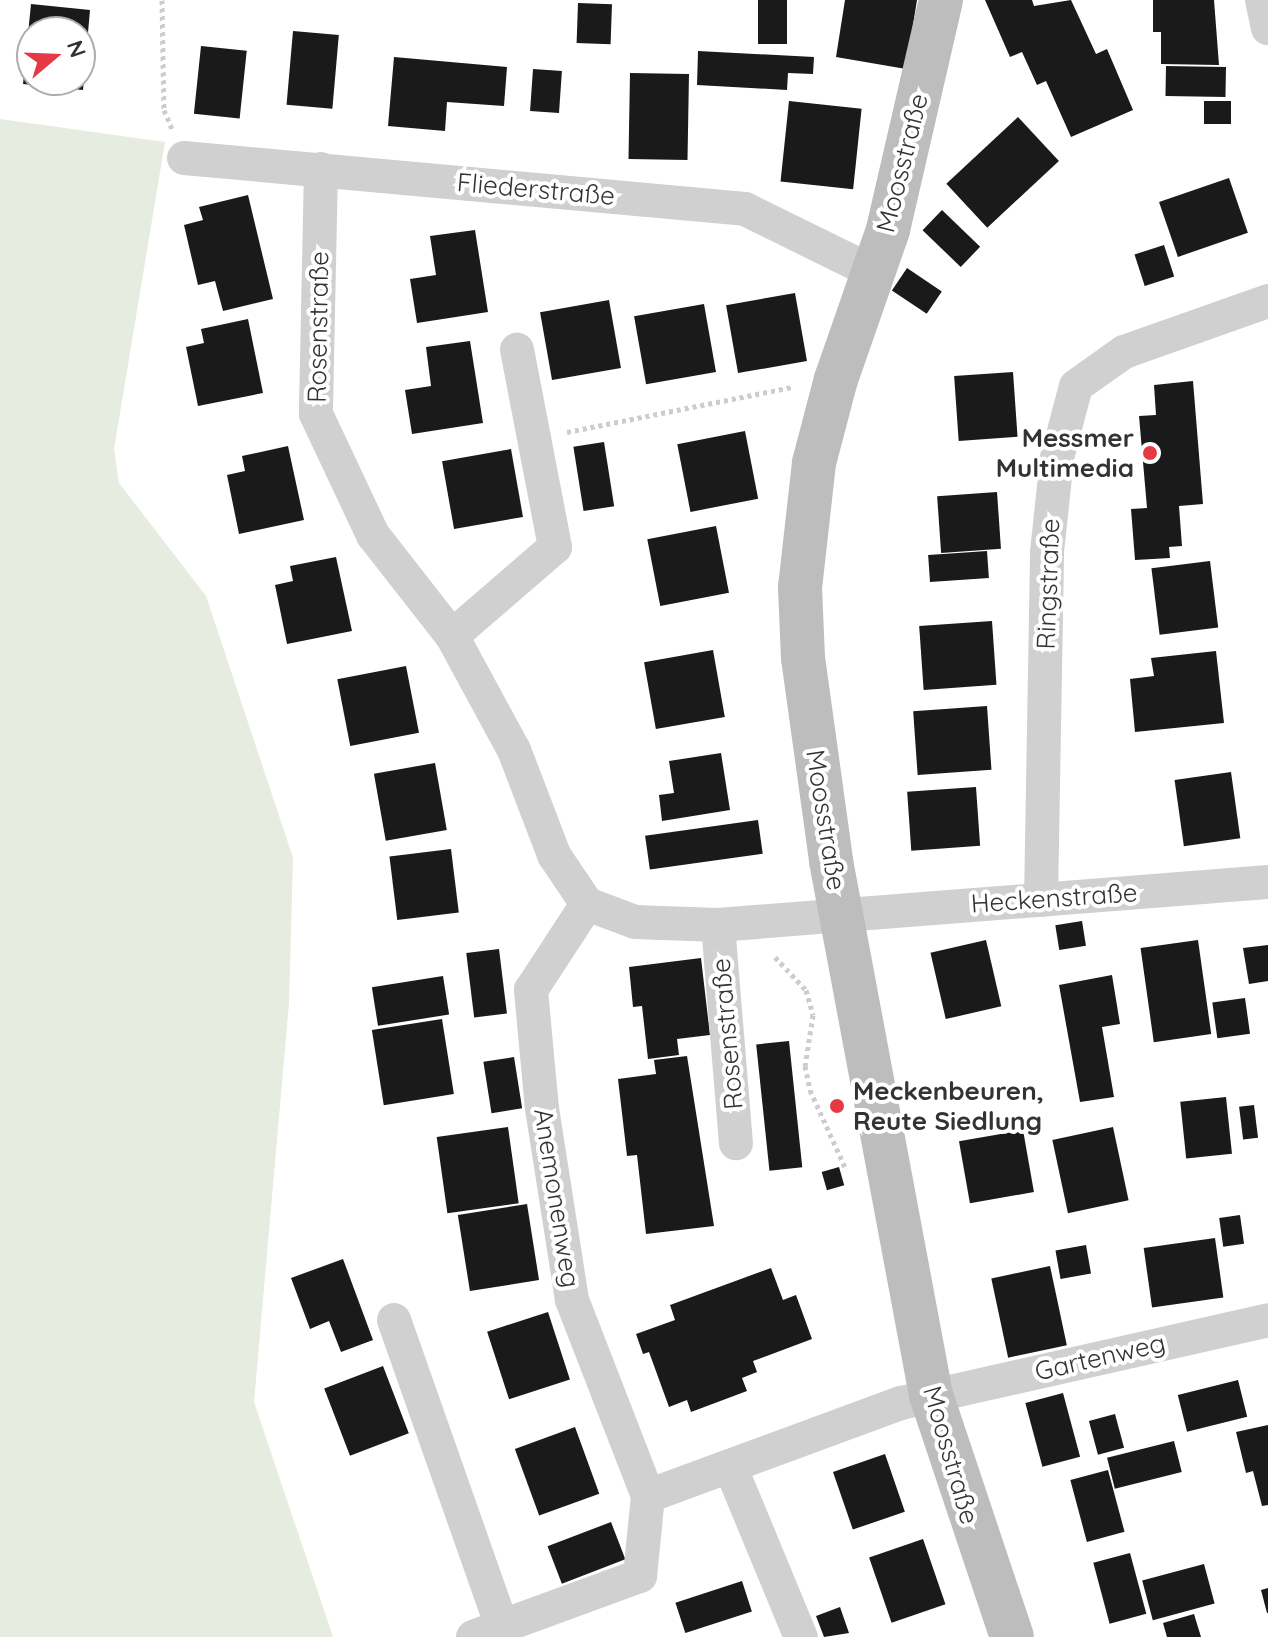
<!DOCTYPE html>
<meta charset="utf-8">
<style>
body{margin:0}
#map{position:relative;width:1268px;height:1637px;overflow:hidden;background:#fff;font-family:Quicksand,sans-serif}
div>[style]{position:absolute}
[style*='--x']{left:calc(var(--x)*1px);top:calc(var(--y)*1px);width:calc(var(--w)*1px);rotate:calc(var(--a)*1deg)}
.green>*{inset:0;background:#e6ecdf}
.building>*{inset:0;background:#1a1a1a;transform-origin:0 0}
.path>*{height:5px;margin-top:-2.5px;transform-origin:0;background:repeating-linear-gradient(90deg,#cdcdcd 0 4px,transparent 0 8px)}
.street>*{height:34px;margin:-17px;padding:0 17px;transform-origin:17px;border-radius:17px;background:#d0d0d0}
.secondary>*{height:44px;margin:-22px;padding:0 22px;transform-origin:22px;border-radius:22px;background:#bdbdbd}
.dots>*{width:22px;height:22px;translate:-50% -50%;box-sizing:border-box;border:4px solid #fff;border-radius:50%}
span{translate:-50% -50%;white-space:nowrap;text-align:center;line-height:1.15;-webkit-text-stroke:8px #fff;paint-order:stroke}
.street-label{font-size:26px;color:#333}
.poi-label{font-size:26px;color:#333;font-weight:700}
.right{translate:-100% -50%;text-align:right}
.left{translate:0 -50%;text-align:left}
.north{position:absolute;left:16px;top:16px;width:80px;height:80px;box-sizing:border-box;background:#fff;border:2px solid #adadad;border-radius:50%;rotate:71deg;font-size:22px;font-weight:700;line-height:32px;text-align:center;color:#333}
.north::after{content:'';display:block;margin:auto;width:28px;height:36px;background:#e63946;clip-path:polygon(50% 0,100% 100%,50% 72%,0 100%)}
</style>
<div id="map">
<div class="green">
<div style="clip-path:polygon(0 119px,165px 142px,114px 449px,119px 483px,206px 596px,293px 858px,289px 1003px,254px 1402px,333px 1637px,0 1637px)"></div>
</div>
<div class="building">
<div style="left:758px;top:0;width:29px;height:44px"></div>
<div style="clip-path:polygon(845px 0,917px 0,906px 69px,836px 57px)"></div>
<div style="clip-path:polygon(985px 0,1032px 0,1034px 6px,1071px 0,1096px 54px,1107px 49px,1133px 110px,1071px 137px,1046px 81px,1037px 85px,1022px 52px,1010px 57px)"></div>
<div style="clip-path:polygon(1153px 0,1214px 0,1219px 65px,1161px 64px,1161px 32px,1153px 32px)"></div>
<div style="left:578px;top:3px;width:34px;height:40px;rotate:2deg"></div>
<div style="clip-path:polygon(evenodd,31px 4px,90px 10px,83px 90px,23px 84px,31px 4px,32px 32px,80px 32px,80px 80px,32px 80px,32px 32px)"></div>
<div style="left:293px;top:31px;width:46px;height:74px;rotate:5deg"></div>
<div style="left:201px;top:46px;width:46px;height:68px;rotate:6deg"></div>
<div style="clip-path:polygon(698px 51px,814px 57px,813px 74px,788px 73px,787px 90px,697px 85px)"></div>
<div style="clip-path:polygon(394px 57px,507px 67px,504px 106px,447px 102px,445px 131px,388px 126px)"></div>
<div style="left:1166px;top:66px;width:60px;height:30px;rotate:1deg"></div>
<div style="left:533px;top:69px;width:29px;height:42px;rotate:4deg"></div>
<div style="left:630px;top:73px;width:59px;height:86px;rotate:1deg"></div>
<div style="left:789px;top:101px;width:73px;height:81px;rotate:6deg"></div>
<div style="left:1204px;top:101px;width:27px;height:23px"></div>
<div style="left:1018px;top:117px;width:60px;height:98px;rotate:47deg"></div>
<div style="left:1229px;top:178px;width:58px;height:74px;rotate:71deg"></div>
<div style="clip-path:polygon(248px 195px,273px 299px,223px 311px,215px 281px,198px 285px,184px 225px,203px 220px,199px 207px)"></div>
<div style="left:942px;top:210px;width:53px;height:28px;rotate:44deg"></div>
<div style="clip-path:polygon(475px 230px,488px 312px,417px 323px,410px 279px,436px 275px,430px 236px)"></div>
<div style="left:1164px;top:245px;width:33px;height:31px;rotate:72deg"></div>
<div style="left:907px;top:268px;width:42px;height:27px;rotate:34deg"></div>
<div style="left:795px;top:293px;width:69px;height:70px;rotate:80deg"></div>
<div style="left:609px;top:300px;width:69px;height:70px;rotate:80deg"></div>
<div style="left:704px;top:304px;width:69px;height:71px;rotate:80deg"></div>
<div style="clip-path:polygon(248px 319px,263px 393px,198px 406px,186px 347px,204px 343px,201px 329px)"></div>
<div style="clip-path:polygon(470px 341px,483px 423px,412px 434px,405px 390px,431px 386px,426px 347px)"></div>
<div style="left:1013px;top:372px;width:65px;height:59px;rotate:86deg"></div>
<div style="clip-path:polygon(1193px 381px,1203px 504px,1179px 506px,1182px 546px,1169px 547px,1170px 558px,1135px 560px,1131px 509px,1147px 508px,1139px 416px,1156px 415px,1154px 385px)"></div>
<div style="left:745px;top:431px;width:69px;height:69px;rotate:79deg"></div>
<div style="left:604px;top:442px;width:65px;height:31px;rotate:81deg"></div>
<div style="clip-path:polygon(288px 446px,304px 520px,239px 534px,227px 475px,245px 471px,242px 456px)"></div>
<div style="left:511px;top:449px;width:69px;height:70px;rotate:80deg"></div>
<div style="left:997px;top:492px;width:57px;height:60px;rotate:86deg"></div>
<div style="left:716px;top:526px;width:68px;height:70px;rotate:79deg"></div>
<div style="left:987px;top:551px;width:27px;height:59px;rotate:86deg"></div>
<div style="clip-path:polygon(336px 557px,352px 631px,287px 644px,275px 585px,293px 581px,290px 566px)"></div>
<div style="left:1210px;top:561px;width:67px;height:59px;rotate:83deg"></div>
<div style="left:992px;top:621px;width:64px;height:73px;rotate:86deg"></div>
<div style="left:713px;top:650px;width:68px;height:70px;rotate:80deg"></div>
<div style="clip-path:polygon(1216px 651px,1224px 723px,1135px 732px,1130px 679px,1154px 676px,1151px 658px)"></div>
<div style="left:406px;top:666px;width:68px;height:70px;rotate:79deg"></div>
<div style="left:987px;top:706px;width:64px;height:74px;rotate:86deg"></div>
<div style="clip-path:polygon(721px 753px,730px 810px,662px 821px,659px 795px,674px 793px,669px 761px)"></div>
<div style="left:435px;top:763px;width:68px;height:62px;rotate:80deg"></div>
<div style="left:1231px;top:772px;width:67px;height:57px;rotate:82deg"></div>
<div style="left:976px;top:787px;width:59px;height:69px;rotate:86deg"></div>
<div style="left:758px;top:820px;width:34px;height:114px;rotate:82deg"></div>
<div style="left:451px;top:849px;width:64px;height:62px;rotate:83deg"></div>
<div style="left:1082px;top:921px;width:25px;height:27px;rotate:81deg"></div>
<div style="left:986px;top:940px;width:68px;height:57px;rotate:77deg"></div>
<div style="left:1198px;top:940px;width:95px;height:58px;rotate:82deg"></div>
<div style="clip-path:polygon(1268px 945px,1268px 981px,1249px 984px,1243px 948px)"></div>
<div style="left:499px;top:949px;width:65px;height:33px;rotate:83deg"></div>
<div style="clip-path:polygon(701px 958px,710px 1035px,677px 1039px,679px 1055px,648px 1059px,642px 1006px,633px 1007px,629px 967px)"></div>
<div style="clip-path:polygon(1112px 975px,1120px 1024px,1102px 1027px,1114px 1097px,1080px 1102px,1059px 985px)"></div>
<div style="left:443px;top:976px;width:39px;height:72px;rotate:81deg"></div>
<div style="left:1245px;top:998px;width:36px;height:33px;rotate:82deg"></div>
<div style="left:442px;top:1019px;width:76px;height:71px;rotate:81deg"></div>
<div style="left:789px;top:1041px;width:127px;height:33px;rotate:84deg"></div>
<div style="clip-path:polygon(687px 1056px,714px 1226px,646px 1234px,637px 1155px,627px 1156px,618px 1079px,656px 1074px,654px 1060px)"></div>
<div style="left:514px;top:1057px;width:52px;height:31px;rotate:81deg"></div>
<div style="left:1226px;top:1097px;width:57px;height:46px;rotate:84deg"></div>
<div style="left:1254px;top:1105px;width:33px;height:15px;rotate:83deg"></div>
<div style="left:508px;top:1127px;width:77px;height:72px;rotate:82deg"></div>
<div style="left:1113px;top:1127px;width:75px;height:62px;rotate:78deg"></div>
<div style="left:1023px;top:1130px;width:63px;height:65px;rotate:80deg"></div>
<div style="left:839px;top:1167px;width:19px;height:18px;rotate:74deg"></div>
<div style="left:527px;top:1204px;width:77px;height:70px;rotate:81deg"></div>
<div style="left:1240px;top:1215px;width:29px;height:21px;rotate:82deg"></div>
<div style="left:1215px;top:1238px;width:60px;height:72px;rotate:82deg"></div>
<div style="left:1086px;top:1245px;width:29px;height:31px;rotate:80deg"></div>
<div style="clip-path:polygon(343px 1259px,373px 1340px,341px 1352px,329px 1321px,310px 1329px,291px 1278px)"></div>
<div style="left:1050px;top:1266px;width:81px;height:60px;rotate:78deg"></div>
<div style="clip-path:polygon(771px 1268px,783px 1300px,796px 1295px,812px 1339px,753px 1361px,757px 1372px,742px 1378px,747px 1391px,691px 1412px,687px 1400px,669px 1407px,649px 1352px,643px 1354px,636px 1334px,675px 1320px,670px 1305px)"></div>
<div style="left:548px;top:1312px;width:71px;height:64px;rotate:72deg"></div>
<div style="left:383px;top:1366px;width:72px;height:63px;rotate:69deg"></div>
<div style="left:1238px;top:1380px;width:38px;height:62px;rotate:76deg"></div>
<div style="left:1063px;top:1393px;width:66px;height:39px;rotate:75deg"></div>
<div style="left:1115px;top:1414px;width:35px;height:27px;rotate:75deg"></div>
<div style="clip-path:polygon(1268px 1425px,1268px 1505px,1262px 1506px,1253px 1471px,1246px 1473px,1236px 1432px)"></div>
<div style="left:575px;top:1427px;width:71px;height:64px;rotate:70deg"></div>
<div style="left:1174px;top:1441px;width:32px;height:69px;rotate:76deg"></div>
<div style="left:885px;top:1454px;width:61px;height:55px;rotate:71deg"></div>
<div style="left:1108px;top:1470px;width:64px;height:39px;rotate:75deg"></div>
<div style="left:611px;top:1522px;width:40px;height:68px;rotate:69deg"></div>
<div style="left:923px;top:1539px;width:69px;height:57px;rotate:71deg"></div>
<div style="left:1130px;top:1553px;width:63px;height:38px;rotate:75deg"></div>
<div style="left:1204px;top:1564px;width:41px;height:64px;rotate:75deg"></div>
<div style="left:742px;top:1581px;width:32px;height:70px;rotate:72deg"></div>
<div style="clip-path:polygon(1268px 1588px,1268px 1613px,1267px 1613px,1261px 1590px)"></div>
<div style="clip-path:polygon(840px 1607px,849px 1633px,824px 1637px,816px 1616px)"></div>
<div style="clip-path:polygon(1194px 1614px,1201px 1637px,1167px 1637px,1163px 1623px)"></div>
</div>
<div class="path">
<div style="--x:162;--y:0;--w:110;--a:89"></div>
<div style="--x:164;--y:110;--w:21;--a:67"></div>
<div style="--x:567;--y:432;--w:229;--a:-11.3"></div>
<div style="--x:775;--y:957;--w:45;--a:46.8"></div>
<div style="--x:806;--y:990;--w:26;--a:74"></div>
<div style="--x:813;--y:1015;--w:52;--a:98.9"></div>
<div style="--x:805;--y:1066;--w:25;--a:78"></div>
<div style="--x:810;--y:1090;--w:85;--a:65.6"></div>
</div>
<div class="street">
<div style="--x:1262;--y:0;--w:29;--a:78"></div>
<div style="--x:184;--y:158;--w:563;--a:5.19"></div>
<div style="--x:745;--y:209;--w:143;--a:26.2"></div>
<div style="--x:321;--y:169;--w:245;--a:91.2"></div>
<div style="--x:316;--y:414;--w:134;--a:64.8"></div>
<div style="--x:373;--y:535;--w:128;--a:52"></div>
<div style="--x:452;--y:636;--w:130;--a:61.5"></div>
<div style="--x:514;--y:750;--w:112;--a:69.1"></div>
<div style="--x:554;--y:855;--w:59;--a:56"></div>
<div style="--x:587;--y:904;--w:51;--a:20.6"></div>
<div style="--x:635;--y:922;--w:83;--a:2.1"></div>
<div style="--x:718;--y:925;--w:552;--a:-4.47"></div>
<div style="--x:452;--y:636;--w:136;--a:-40.8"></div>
<div style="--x:555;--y:547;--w:201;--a:-100.9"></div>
<div style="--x:1041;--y:900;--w:348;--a:-89"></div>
<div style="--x:1047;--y:552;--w:95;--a:-83.9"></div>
<div style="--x:1057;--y:458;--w:74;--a:-75.2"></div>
<div style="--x:1076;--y:386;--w:59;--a:-35.3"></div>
<div style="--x:1124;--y:352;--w:153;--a:-19.5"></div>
<div style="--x:718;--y:925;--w:219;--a:85.3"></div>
<div style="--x:394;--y:1320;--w:321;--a:70.6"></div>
<div style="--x:730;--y:1466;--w:185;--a:67.5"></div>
<div style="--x:648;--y:1496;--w:270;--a:-20.2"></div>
<div style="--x:901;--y:1403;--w:376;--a:-12.7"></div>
<div style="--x:473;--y:1637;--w:178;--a:-20.1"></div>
<div style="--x:640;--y:1576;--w:80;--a:-84.3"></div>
<div style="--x:648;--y:1496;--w:210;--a:-111.2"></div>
<div style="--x:572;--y:1300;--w:193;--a:-98.9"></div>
<div style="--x:542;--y:1109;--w:120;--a:-95.3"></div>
<div style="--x:531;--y:990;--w:103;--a:-56.9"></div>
</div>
<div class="secondary">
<div style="--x:941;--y:0;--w:236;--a:103"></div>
<div style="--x:888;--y:230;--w:158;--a:109.2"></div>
<div style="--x:836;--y:379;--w:87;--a:104.7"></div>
<div style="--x:814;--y:463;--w:125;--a:96.4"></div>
<div style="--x:800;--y:587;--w:71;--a:87.6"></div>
<div style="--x:803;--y:658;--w:205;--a:82.1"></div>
<div style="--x:831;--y:861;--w:543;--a:79.39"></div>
<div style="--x:931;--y:1395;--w:255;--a:71.5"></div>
</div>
<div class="dots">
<div style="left:1150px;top:453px;background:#e63946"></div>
<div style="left:837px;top:1106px;background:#e63946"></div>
</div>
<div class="street-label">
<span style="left:902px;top:163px;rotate:-76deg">Moosstraße</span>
<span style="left:536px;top:189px;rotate:5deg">Fliederstraße</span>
<span style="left:318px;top:327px;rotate:-89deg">Rosenstraße</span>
<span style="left:1048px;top:584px;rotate:-88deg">Ringstraße</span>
<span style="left:826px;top:820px;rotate:81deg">Moosstraße</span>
<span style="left:1054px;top:898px;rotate:-4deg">Heckenstraße</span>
<span style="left:727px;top:1034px;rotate:-95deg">Rosenstraße</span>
<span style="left:557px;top:1198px;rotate:81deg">Anemonenweg</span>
<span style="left:1100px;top:1357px;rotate:-13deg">Gartenweg</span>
<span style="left:951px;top:1455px;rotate:74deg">Moosstraße</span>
</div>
<div class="poi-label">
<span class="right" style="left:1134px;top:453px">Messmer<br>Multimedia</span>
<span class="left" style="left:853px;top:1106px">Meckenbeuren,<br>Reute Siedlung</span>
</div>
<div class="north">N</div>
</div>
